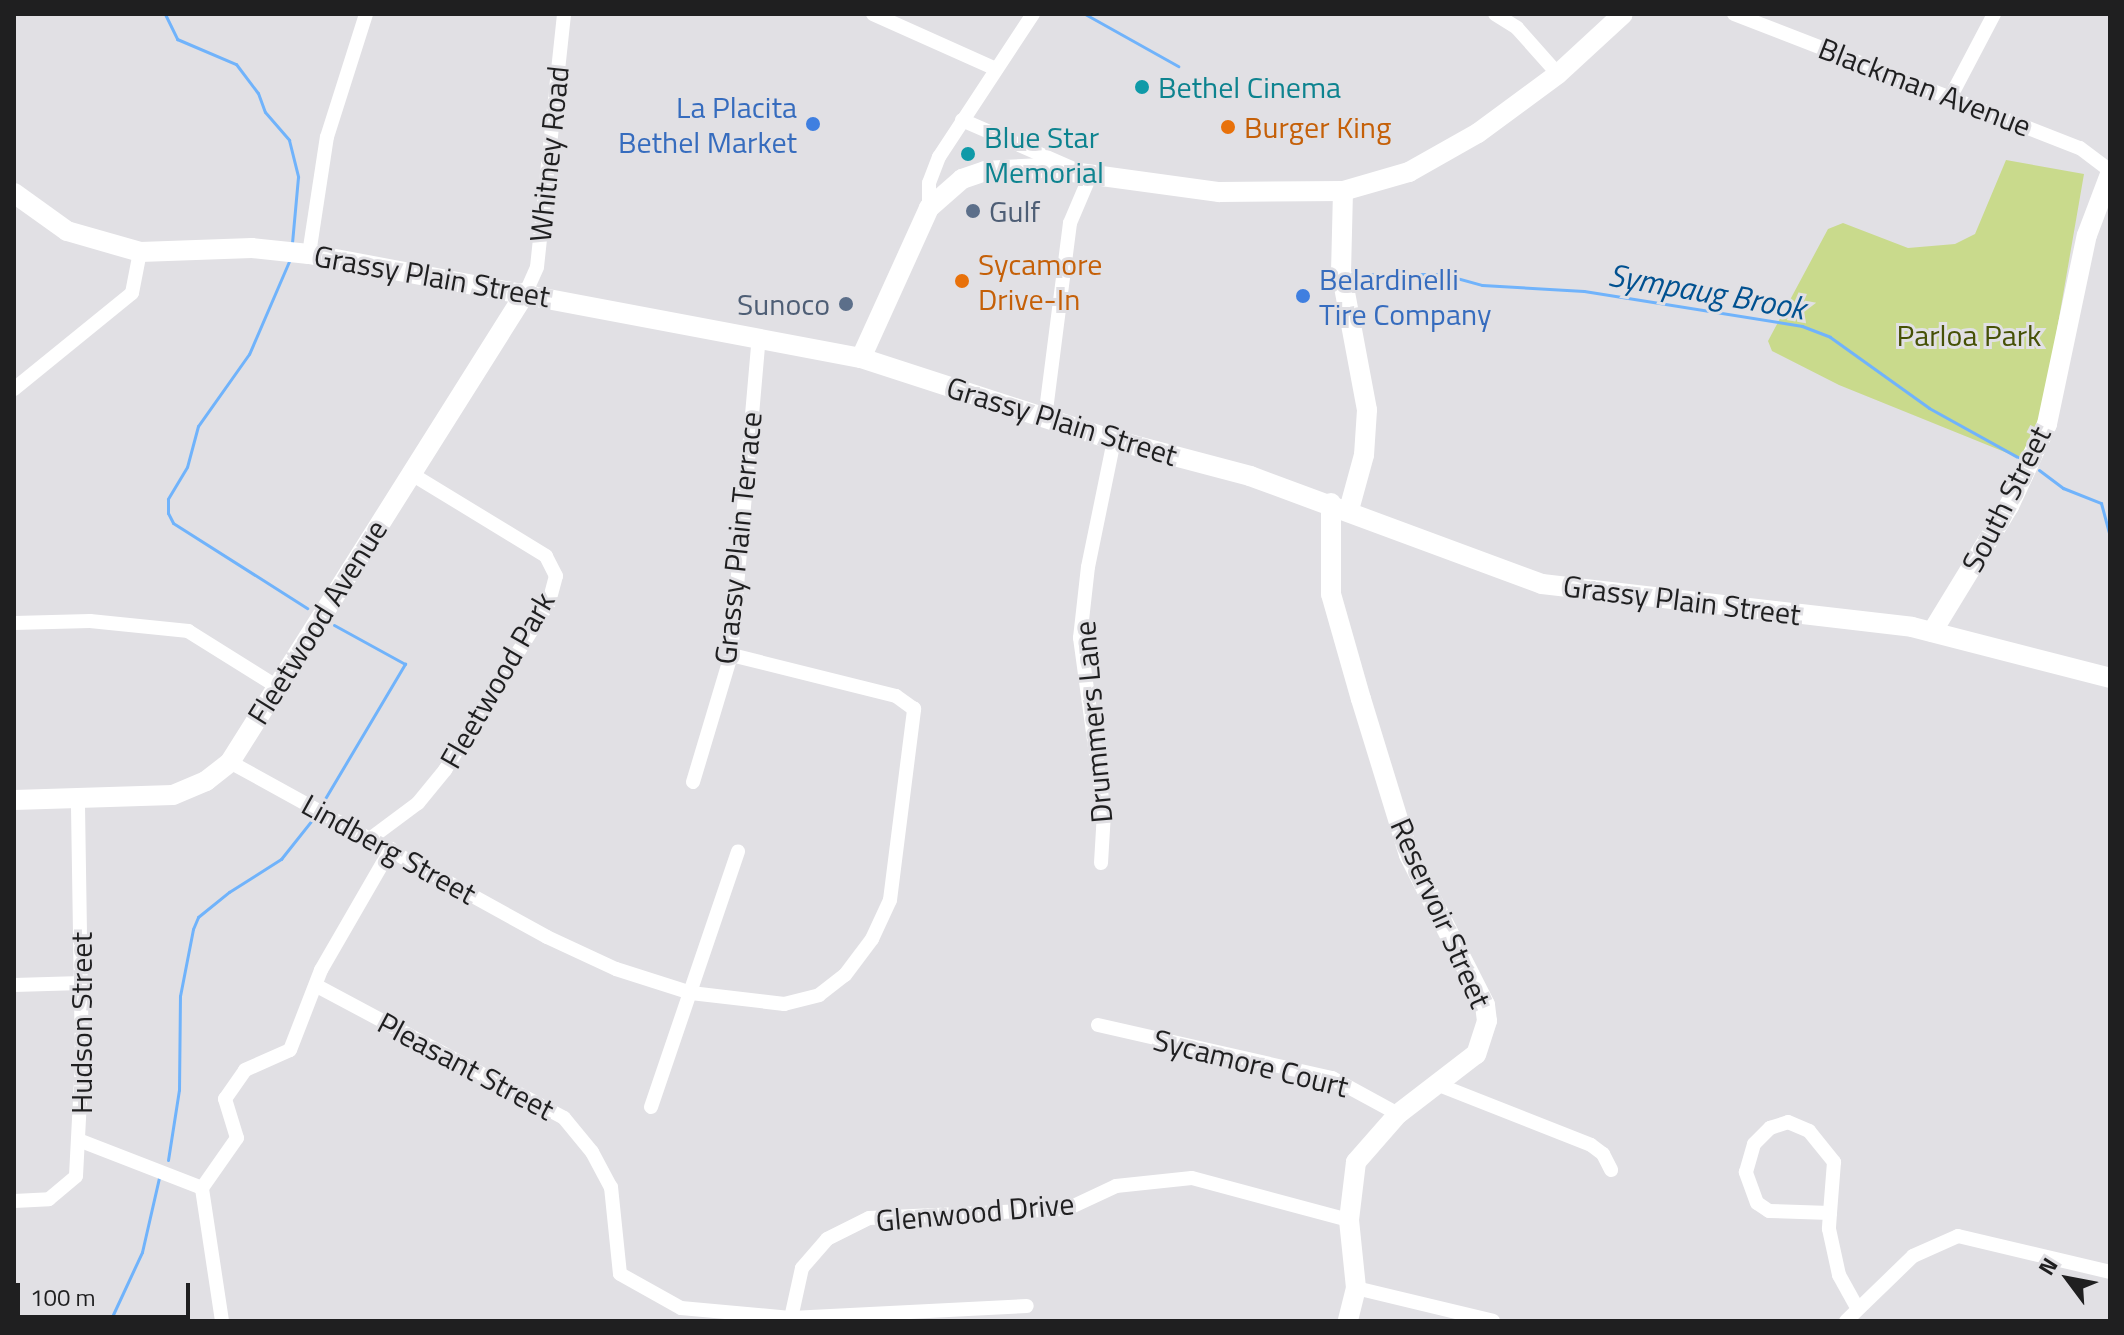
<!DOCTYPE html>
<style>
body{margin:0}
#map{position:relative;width:2124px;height:1335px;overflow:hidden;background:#e1e0e4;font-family:"Titillium Web",sans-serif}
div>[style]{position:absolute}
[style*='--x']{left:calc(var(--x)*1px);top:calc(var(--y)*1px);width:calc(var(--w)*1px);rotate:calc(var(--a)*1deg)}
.green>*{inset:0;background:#c9da8c}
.stream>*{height:3px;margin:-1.5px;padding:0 1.5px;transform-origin:1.5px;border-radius:1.5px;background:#70b3fb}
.street>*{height:14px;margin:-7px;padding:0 7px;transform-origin:7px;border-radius:7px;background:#fff}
.secondary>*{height:20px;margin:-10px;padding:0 10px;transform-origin:10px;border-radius:10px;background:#fff}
.dots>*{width:22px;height:22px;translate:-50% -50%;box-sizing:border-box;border:4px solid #e1e0e4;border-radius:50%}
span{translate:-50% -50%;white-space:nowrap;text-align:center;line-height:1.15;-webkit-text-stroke:6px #e1e0e4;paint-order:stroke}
.culture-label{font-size:30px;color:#0d838f}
.left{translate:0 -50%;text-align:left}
.street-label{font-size:30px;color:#1f1f20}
.shop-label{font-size:30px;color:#366cbe}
.right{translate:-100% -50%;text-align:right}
.food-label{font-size:30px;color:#c56008}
.service-label{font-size:30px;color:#4e5e75}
.park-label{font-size:30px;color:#465106}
.water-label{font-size:32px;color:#015190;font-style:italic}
.frame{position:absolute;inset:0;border:16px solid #1f1f20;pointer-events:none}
.north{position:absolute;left:2028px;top:1239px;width:80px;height:80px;-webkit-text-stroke:6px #e1e0e4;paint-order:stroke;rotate:302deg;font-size:22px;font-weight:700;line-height:32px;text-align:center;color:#1f1f20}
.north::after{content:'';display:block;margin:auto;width:28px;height:36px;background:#1f1f20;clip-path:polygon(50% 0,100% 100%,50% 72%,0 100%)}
.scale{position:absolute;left:16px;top:1283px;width:174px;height:36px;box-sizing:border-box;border:4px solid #1f1f20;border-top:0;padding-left:10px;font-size:24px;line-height:28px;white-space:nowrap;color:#1f1f20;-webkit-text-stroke:6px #e1e0e4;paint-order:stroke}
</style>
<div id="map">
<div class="green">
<div style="clip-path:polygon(2006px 160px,2084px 174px,2040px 428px,2022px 459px,1839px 385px,1772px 351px,1768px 341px,1828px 229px,1843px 223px,1908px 248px,1955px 244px,1975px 234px)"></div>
</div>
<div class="stream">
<div style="--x:165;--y:14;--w:28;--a:64"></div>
<div style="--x:177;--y:39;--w:64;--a:23"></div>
<div style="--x:236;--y:64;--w:36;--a:53"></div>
<div style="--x:258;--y:93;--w:20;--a:70"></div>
<div style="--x:265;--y:112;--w:37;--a:49"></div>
<div style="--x:289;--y:140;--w:38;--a:76"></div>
<div style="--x:298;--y:177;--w:66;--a:95.2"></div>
<div style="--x:1085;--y:14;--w:107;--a:29.2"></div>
<div style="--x:290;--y:259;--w:103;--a:113.3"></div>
<div style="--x:249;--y:354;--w:88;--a:125.3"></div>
<div style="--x:198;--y:426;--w:42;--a:105"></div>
<div style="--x:187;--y:467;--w:37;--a:121"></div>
<div style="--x:168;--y:499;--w:14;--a:90"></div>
<div style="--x:168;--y:513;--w:11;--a:63"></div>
<div style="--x:173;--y:523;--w:159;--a:32.4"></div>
<div style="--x:1351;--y:274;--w:91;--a:0"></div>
<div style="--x:1442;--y:274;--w:41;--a:15.4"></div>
<div style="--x:1482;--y:285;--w:102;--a:3.4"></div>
<div style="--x:1584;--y:291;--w:221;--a:9.1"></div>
<div style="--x:1802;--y:326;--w:30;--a:21"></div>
<div style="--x:1830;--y:337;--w:122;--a:35.6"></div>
<div style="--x:1929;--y:408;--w:105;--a:29"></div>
<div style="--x:2039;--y:470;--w:30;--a:37"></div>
<div style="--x:2063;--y:488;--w:41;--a:21.5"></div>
<div style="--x:2101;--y:503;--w:34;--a:75"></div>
<div style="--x:323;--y:802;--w:161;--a:-59.3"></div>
<div style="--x:405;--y:664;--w:81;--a:-151.2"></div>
<div style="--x:168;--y:1160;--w:71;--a:-81.1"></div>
<div style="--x:179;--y:1090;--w:94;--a:-89.4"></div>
<div style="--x:180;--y:996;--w:68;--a:-79"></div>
<div style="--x:193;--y:929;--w:13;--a:-67"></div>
<div style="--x:198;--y:917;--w:40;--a:-39"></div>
<div style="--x:229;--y:892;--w:62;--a:-32.4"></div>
<div style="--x:281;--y:859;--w:56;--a:-51.5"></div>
<div style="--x:110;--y:1321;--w:76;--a:-65.1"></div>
<div style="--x:142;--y:1252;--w:76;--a:-77.1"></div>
</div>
<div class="street">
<div style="--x:873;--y:14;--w:135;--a:24.1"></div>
<div style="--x:1495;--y:14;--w:26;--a:32"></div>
<div style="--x:1517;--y:28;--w:62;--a:48.3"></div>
<div style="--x:1734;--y:14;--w:371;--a:21.2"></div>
<div style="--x:2080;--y:148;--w:38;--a:37"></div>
<div style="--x:1951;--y:96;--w:93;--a:-62.3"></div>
<div style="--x:962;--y:120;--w:140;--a:23.6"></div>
<div style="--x:1090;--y:176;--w:51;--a:113.1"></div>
<div style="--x:1070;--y:223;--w:197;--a:97.3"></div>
<div style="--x:929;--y:208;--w:25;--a:-90"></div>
<div style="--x:929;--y:183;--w:28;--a:-69"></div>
<div style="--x:939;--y:157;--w:171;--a:-56.7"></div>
<div style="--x:309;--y:254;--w:118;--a:-81.3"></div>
<div style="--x:327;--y:137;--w:129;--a:-72.4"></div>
<div style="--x:526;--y:292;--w:27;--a:-66"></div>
<div style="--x:537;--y:267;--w:254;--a:-83.9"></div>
<div style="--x:14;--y:389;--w:152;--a:-39.1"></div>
<div style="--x:132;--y:293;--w:42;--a:-79"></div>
<div style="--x:14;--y:623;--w:76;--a:-1.5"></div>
<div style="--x:90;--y:621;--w:99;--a:5.8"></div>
<div style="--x:188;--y:631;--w:104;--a:32"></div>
<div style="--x:230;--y:762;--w:362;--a:28.9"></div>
<div style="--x:547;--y:937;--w:76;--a:24.9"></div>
<div style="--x:616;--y:969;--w:79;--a:17.7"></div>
<div style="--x:691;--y:993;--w:94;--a:6.7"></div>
<div style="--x:784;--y:1004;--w:36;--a:-14"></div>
<div style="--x:819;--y:995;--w:33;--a:-38"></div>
<div style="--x:845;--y:975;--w:45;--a:-53.1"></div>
<div style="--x:872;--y:939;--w:43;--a:-65.2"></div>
<div style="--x:890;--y:900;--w:193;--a:-82.8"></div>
<div style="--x:914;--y:709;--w:22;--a:-144"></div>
<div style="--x:896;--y:696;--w:170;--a:-166"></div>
<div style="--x:693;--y:782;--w:133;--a:-73.3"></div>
<div style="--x:731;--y:655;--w:319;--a:-85"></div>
<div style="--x:371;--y:838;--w:59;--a:-36.7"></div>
<div style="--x:418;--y:803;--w:43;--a:-50.7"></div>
<div style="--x:445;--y:770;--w:198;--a:-58.2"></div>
<div style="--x:549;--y:602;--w:27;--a:-75"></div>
<div style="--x:556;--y:576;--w:22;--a:-117"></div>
<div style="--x:546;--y:556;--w:159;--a:-148.6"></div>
<div style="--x:1101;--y:863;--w:50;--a:-86.6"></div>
<div style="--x:1104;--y:813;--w:177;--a:-97.8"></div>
<div style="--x:1080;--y:638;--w:71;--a:-83.6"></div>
<div style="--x:1088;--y:567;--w:130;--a:-78.4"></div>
<div style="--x:14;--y:985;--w:68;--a:-1.7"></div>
<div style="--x:317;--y:986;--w:280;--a:28.1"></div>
<div style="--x:564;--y:1118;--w:44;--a:50.5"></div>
<div style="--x:592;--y:1152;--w:40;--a:62"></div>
<div style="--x:611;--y:1187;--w:87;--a:84.1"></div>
<div style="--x:620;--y:1274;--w:70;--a:29.1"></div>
<div style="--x:681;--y:1308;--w:110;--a:5.2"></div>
<div style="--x:791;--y:1318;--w:236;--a:-2.9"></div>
<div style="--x:1098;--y:1025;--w:240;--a:12.8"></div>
<div style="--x:1332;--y:1078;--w:75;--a:28.6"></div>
<div style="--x:1439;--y:1085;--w:163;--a:21.5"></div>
<div style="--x:1591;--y:1145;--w:15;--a:37"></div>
<div style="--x:1603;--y:1154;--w:18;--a:63"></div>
<div style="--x:651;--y:1107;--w:270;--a:-71.2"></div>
<div style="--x:81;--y:1141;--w:130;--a:21.2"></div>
<div style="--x:14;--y:1201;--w:35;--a:-3"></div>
<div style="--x:49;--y:1199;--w:35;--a:-40"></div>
<div style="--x:76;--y:1176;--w:115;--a:-87"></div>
<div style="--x:82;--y:1061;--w:262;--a:-90.9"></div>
<div style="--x:1830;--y:1213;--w:61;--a:-178.1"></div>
<div style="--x:1769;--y:1211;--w:14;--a:-146"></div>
<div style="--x:1757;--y:1203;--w:33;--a:-110"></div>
<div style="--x:1746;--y:1172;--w:29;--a:-74"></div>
<div style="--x:1754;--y:1144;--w:23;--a:-45"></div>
<div style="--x:1770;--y:1128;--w:19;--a:-18"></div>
<div style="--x:1788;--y:1122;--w:23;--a:23"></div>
<div style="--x:1809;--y:1131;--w:40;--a:51"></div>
<div style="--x:1834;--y:1162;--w:51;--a:94.5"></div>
<div style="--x:1830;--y:1213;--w:16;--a:94"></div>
<div style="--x:1829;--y:1229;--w:47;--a:77.7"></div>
<div style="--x:1839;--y:1275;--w:38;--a:61"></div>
<div style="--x:1356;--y:1288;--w:141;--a:13.5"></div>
<div style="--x:791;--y:1318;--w:51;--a:-77.6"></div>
<div style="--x:802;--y:1268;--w:38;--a:-49"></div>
<div style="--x:827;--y:1239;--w:47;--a:-26.6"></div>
<div style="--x:869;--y:1218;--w:198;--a:-2.6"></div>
<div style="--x:1067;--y:1209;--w:54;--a:-25.1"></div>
<div style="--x:1116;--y:1186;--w:76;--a:-6"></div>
<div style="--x:1192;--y:1178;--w:163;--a:15"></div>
<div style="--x:222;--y:1321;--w:134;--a:-98.6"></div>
<div style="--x:202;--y:1188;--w:61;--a:-55"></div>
<div style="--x:237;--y:1138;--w:41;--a:-107.1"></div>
<div style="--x:225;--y:1099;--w:35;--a:-55"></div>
<div style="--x:245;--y:1070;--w:49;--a:-24"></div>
<div style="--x:290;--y:1050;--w:86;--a:-68.8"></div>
<div style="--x:321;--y:970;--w:140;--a:-60"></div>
<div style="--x:1846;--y:1321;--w:93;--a:-44.1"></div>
<div style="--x:1913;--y:1256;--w:49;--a:-24"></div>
<div style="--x:1958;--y:1236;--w:156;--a:13.3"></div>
</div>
<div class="secondary">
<div style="--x:1343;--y:191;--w:80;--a:91.4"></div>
<div style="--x:1341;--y:271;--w:141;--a:79.4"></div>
<div style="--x:1367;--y:410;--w:45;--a:93.8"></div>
<div style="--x:1364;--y:455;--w:57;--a:105.3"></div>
<div style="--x:14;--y:193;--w:65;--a:35.6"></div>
<div style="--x:67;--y:231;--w:76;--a:16"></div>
<div style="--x:140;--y:252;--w:112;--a:-2"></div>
<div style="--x:252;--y:248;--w:57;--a:6"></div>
<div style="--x:309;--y:254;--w:562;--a:10.67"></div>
<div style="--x:861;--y:358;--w:266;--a:18"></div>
<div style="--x:1114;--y:440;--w:141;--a:14.8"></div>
<div style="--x:1250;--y:476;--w:311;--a:20.3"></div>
<div style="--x:1542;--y:584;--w:372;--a:6.6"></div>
<div style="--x:1912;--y:627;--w:204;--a:14.4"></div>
<div style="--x:861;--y:358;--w:165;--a:-65.6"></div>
<div style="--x:929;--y:208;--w:44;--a:-41.3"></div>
<div style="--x:962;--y:179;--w:24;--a:-19"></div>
<div style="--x:985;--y:171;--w:58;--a:-3"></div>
<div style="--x:1043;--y:168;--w:178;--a:7.8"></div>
<div style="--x:1219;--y:192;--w:124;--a:-0.5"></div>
<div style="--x:1343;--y:191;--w:69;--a:-16.1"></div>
<div style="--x:1409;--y:172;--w:79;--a:-29.5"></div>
<div style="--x:1478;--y:133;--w:99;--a:-36.4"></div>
<div style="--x:1558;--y:74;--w:88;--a:-42.7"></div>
<div style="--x:1331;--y:503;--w:91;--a:90"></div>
<div style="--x:1331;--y:594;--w:109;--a:74.1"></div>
<div style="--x:1361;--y:699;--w:163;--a:72.9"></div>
<div style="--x:1409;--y:855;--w:168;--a:63.1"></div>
<div style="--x:1485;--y:1005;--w:16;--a:83"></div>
<div style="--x:1487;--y:1021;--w:35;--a:108"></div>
<div style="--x:1476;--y:1054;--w:98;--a:142.4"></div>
<div style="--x:1398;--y:1114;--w:64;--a:131.2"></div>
<div style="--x:1356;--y:1162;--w:58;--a:96.9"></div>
<div style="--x:1349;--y:1220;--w:68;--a:84.1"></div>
<div style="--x:1356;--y:1288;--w:34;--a:104"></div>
<div style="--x:1932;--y:632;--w:148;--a:-58.6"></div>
<div style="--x:2009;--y:506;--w:90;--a:-65.1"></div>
<div style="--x:2047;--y:424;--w:193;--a:-78.1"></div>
<div style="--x:2087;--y:235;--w:65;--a:-69.3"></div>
<div style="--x:14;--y:800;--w:159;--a:-1.8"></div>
<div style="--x:173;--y:795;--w:36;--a:-23"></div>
<div style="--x:206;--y:781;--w:31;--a:-38"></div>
<div style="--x:230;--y:762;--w:555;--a:-57.8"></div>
</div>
<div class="dots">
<div style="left:1142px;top:87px;background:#0f9aa8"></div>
<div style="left:813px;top:124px;background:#3f7fe0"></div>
<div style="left:1228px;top:127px;background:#e8710a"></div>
<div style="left:968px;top:154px;background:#0f9aa8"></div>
<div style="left:973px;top:211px;background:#5c6f8a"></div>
<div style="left:962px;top:281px;background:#e8710a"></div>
<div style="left:1303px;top:296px;background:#3f7fe0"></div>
<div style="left:846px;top:304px;background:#5c6f8a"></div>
</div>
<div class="culture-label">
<span class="left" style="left:1158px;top:87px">Bethel Cinema</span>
<span class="left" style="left:984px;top:154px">Blue Star<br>Memorial</span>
</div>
<div class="street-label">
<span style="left:1925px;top:87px;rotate:21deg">Blackman Avenue</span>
<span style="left:549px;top:154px;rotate:-84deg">Whitney Road</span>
<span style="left:432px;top:276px;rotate:10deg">Grassy Plain Street</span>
<span style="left:1062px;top:421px;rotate:17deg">Grassy Plain Street</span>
<span style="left:2006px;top:499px;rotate:-63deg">South Street</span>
<span style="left:738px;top:538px;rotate:-84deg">Grassy Plain Terrace</span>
<span style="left:1682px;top:600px;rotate:7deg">Grassy Plain Street</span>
<span style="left:317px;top:622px;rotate:-58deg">Fleetwood Avenue</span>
<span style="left:497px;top:680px;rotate:-60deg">Fleetwood Park</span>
<span style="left:1093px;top:722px;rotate:-95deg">Drummers Lane</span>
<span style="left:389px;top:849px;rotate:29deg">Lindberg Street</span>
<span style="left:1441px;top:913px;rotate:66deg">Reservoir Street</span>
<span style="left:81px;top:1023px;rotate:-90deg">Hudson Street</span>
<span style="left:1251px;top:1063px;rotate:14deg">Sycamore Court</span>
<span style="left:466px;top:1066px;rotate:28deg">Pleasant Street</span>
<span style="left:975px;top:1212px;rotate:-5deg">Glenwood Drive</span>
</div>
<div class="shop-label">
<span class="right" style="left:797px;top:124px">La Placita<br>Bethel Market</span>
<span class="left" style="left:1319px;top:296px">Belardinelli<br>Tire Company</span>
</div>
<div class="food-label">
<span class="left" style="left:1244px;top:127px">Burger King</span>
<span class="left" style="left:978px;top:281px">Sycamore<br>Drive-In</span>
</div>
<div class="service-label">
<span class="left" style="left:989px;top:211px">Gulf</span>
<span class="right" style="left:830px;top:304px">Sunoco</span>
</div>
<div class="park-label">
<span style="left:1969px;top:335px">Parloa Park</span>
</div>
<div class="water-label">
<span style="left:1707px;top:291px;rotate:10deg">Sympaug Brook</span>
</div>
<div class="frame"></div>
<div class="north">N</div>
<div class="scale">100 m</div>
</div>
